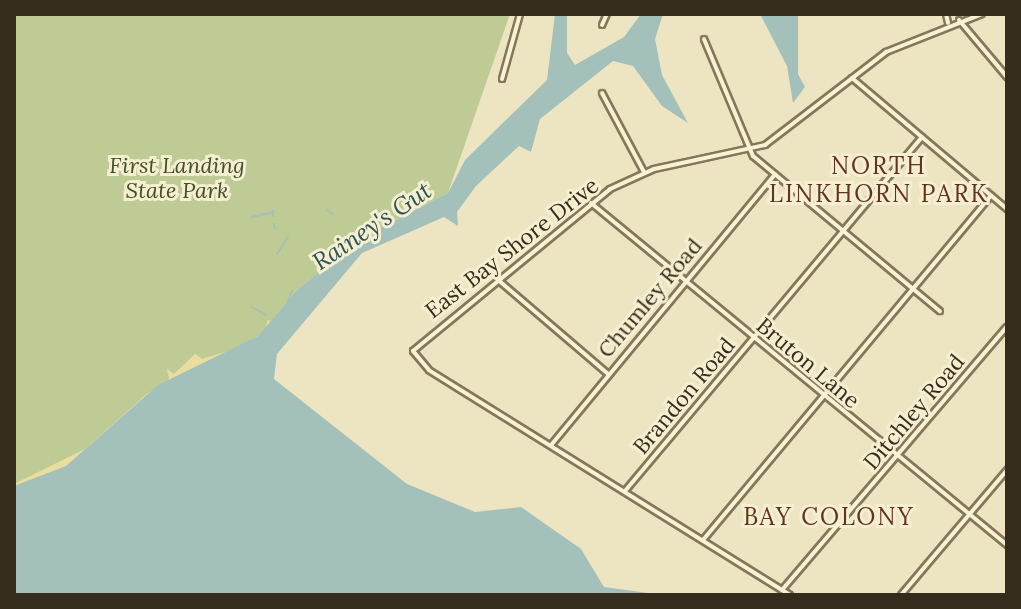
<!DOCTYPE html>
<style>
body{margin:0}
#map{position:relative;width:1021px;height:609px;overflow:hidden;background:#ede5c1;font-family:Lora,serif}
div>[style]{position:absolute}
[style*='--x']{left:calc(var(--x)*1px);top:calc(var(--y)*1px);width:calc(var(--w)*1px);rotate:calc(var(--a)*1deg)}
.green>*{inset:0;background:#bfcb95}
.sand>*{inset:0;background:#e9de9e}
.water>*{inset:0;background:#a3c0ba}
.stream>*{height:2px;margin:-1px;padding:0 1px;transform-origin:1px;border-radius:1px;background:#a3c0ba}
.roads{filter:drop-shadow(2px 0 #867659) drop-shadow(-2px 0 #867659) drop-shadow(0 2px #867659) drop-shadow(0 -2px #867659)}
.minor>*{height:4px;margin:-2px;padding:0 2px;transform-origin:2px;border-radius:2px;background:#f8f2d4}
span{translate:-50% -50%;white-space:nowrap;text-align:center;line-height:1.15;-webkit-text-stroke:6px #f5eed0;paint-order:stroke}
.park-label{font-size:22px;color:#415224;font-style:italic}
.street-label{font-size:22px;color:#362c1d}
.neighbourhood-label{font-size:24px;color:#62331d;letter-spacing:2px}
.water-label{font-size:24px;color:#2c5456;font-style:italic}
.frame{position:absolute;inset:0;border:16px solid #362c1d;pointer-events:none}
</style>
<div id="map">
<div class="green">
<div style="clip-path:polygon(14px 14px,510px 14px,448px 193px,358px 240px,296px 291px,258px 336px,148px 393px,66px 466px,14px 486px)"></div>
</div>
<div class="sand">
<div style="clip-path:polygon(268px 320px,275px 322px,273px 327px,250px 344px,159px 387px,74px 462px,14px 491px,14px 484px,89px 447px,169px 379px,167px 369px,174px 374px,195px 354px,202px 359px,244px 346px,263px 334px)"></div>
</div>
<div class="water">
<div style="clip-path:polygon(555px 14px,567px 14px,567px 53px,575px 65px,624px 37px,641px 14px,663px 14px,655px 39px,662px 75px,688px 123px,662px 106px,633px 66px,613px 61px,540px 119px,531px 152px,519px 146px,476px 186px,457px 212px,458px 226px,444px 217px,362px 253px,277px 354px,274px 379px,407px 484px,475px 512px,521px 507px,581px 549px,604px 587px,663px 595px,14px 595px,14px 486px,66px 466px,158px 385px,258px 336px,296px 291px,358px 240px,448px 193px,465px 160px,547px 80px)"></div>
<div style="clip-path:polygon(760px 14px,798px 14px,798px 74px,805px 87px,793px 103px,787px 66px)"></div>
</div>
<div class="stream">
<div style="--x:273;--y:210;--w:6;--a:90"></div>
<div style="--x:327;--y:210;--w:7;--a:34"></div>
<div style="--x:252;--y:217;--w:22;--a:-13"></div>
<div style="--x:274;--y:224;--w:5;--a:79"></div>
<div style="--x:277;--y:254;--w:20;--a:-57"></div>
<div style="--x:288;--y:302;--w:12;--a:-70"></div>
<div style="--x:252;--y:307;--w:17;--a:31"></div>
</div>
<div class="roads">
<div class="minor">
<div style="--x:946;--y:14;--w:9;--a:77"></div>
<div style="--x:959;--y:20;--w:75;--a:49.9"></div>
<div style="--x:602;--y:25;--w:12;--a:-66"></div>
<div style="--x:704;--y:39;--w:127;--a:67.3"></div>
<div style="--x:753;--y:156;--w:243;--a:39.7"></div>
<div style="--x:852;--y:78;--w:203;--a:40.2"></div>
<div style="--x:502;--y:79;--w:67;--a:-74.5"></div>
<div style="--x:602;--y:93;--w:89;--a:62"></div>
<div style="--x:591;--y:203;--w:539;--a:39.42"></div>
<div style="--x:497;--y:279;--w:145;--a:40.5"></div>
<div style="--x:552;--y:444;--w:350;--a:-50.4"></div>
<div style="--x:625;--y:491;--w:462;--a:-50"></div>
<div style="--x:703;--y:540;--w:449;--a:-50.1"></div>
<div style="--x:782;--y:590;--w:346;--a:-49.5"></div>
<div style="--x:790;--y:595;--w:425;--a:-148.1"></div>
<div style="--x:429;--y:370;--w:25;--a:-130"></div>
<div style="--x:413;--y:351;--w:255;--a:-39.4"></div>
<div style="--x:610;--y:189;--w:48;--a:-24.4"></div>
<div style="--x:654;--y:169;--w:114;--a:-12.2"></div>
<div style="--x:765;--y:145;--w:153;--a:-37.5"></div>
<div style="--x:886;--y:52;--w:103;--a:-21.6"></div>
<div style="--x:901;--y:595;--w:164;--a:-49.7"></div>
</div>
</div>
<div class="park-label">
<span style="left:177px;top:178px">First Landing<br>State Park</span>
</div>
<div class="street-label">
<span style="left:512px;top:248px;rotate:-38deg">East Bay Shore Drive</span>
<span style="left:650px;top:298px;rotate:-50deg">Chumley Road</span>
<span style="left:808px;top:363px;rotate:40deg">Bruton Lane</span>
<span style="left:684px;top:396px;rotate:-50deg">Brandon Road</span>
<span style="left:914px;top:412px;rotate:-50deg">Ditchley Road</span>
</div>
<div class="neighbourhood-label">
<span style="left:879px;top:180px">NORTH<br>LINKHORN PARK</span>
<span style="left:829px;top:517px">BAY COLONY</span>
</div>
<div class="water-label">
<span style="left:372px;top:226px;rotate:-34deg">Rainey's Gut</span>
</div>
<div class="frame"></div>
</div>
